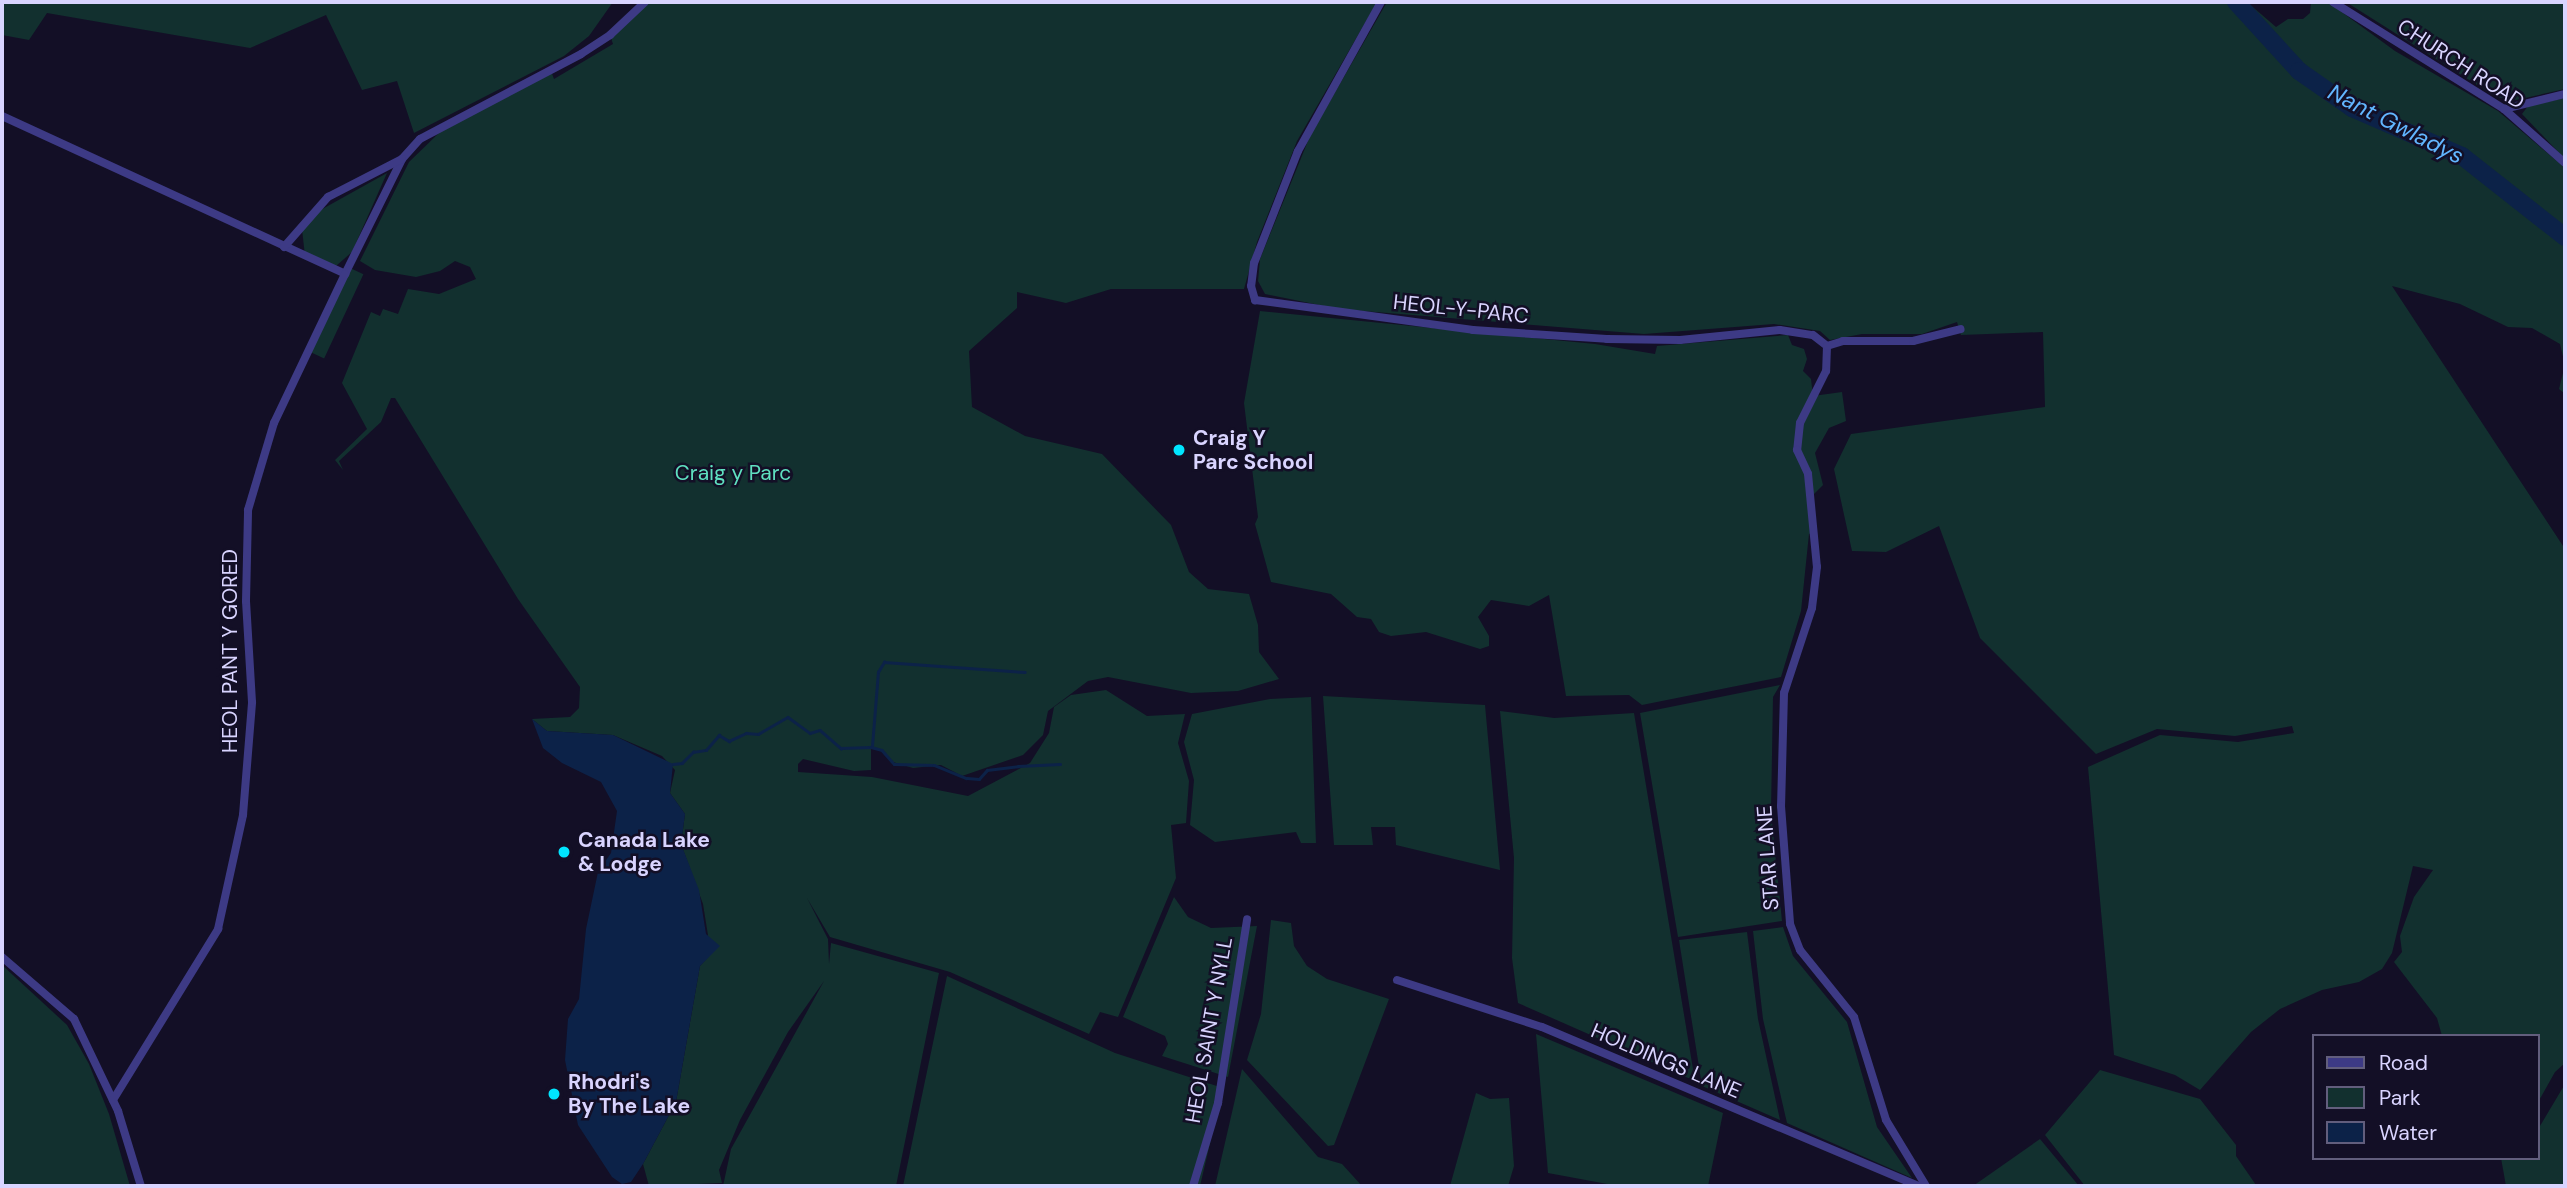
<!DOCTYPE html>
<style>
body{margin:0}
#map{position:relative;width:2567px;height:1188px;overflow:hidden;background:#130f26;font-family:"DM Sans",sans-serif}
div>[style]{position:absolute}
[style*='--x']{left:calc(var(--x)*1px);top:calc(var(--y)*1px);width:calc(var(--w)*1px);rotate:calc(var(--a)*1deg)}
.green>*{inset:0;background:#12302f;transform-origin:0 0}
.water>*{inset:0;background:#0c2248}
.stream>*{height:2.5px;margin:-1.25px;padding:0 1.25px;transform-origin:1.25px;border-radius:1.25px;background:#0c2248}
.river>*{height:18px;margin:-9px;padding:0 9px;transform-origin:9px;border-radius:9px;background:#0c2248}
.street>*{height:8px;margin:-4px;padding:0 4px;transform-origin:4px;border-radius:4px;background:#3d3a85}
.dots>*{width:19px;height:19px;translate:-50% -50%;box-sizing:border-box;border:4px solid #130f26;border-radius:50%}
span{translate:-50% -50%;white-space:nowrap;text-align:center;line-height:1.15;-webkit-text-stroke:5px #130f26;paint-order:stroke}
.street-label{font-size:21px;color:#d9d4ff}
.poi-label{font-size:21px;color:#d9d4ff;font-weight:700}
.left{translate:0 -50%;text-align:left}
.park-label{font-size:21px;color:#5fe0c0}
.water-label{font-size:23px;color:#62b6ff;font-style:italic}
.frame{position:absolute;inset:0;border:4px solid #d9d4ff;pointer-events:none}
.legend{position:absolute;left:2312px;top:1034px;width:228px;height:126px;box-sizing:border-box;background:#130f26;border:2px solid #625e7d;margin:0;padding:9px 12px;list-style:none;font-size:21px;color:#d9d4ff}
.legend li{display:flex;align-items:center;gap:14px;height:35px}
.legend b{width:35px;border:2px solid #625e7d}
</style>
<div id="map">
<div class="green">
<div style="clip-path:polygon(2px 2px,613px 2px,589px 36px,564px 56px,414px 133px,397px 81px,362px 90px,326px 15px,250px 48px,47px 13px,29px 40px,2px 35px)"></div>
<div style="clip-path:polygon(645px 2px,1377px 2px,1297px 141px,1257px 242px,1244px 289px,1111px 289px,1066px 303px,1017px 292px,1017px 308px,969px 351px,972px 407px,1025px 436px,1102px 454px,1171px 525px,1189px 572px,1208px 589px,1249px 594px,1258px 625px,1259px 652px,1279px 679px,1238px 691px,1191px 693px,1108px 677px,1088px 681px,1048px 711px,1043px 735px,1023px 755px,962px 776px,941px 765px,913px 768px,893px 762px,883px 750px,871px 747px,871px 770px,854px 771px,803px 759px,798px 764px,798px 781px,798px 772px,872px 777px,968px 796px,1030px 763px,1049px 733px,1054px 707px,1071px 695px,1106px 690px,1147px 716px,1185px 714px,1178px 743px,1189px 781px,1186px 823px,1171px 825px,1176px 878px,1118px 1017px,1100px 1012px,1089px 1034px,950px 972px,830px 937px,807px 898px,828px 939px,829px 964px,831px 943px,939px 973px,896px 1186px,723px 1186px,731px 1149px,824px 981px,788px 1032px,740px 1120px,719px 1170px,722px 1183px,649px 1186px,643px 1164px,676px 1102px,700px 966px,711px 954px,703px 904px,681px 844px,685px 814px,670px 793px,675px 770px,662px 756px,613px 735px,547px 731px,532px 719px,570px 717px,579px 708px,580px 687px,518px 599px,395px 398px,391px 398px,381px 422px,339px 461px,343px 470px,335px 460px,367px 429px,342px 383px,371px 312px,380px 316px,383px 309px,398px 314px,408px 289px,439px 294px,476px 279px,470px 267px,455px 261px,440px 271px,416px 277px,375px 270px,360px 261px,409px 162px,440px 132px,551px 71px,554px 79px,613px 44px,610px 35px)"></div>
<div style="clip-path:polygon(1387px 2px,2247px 2px,2276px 27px,2288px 19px,2303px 19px,2310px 13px,2311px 2px,2328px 2px,2395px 51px,2498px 111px,2565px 168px,2565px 394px,2559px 389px,2565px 365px,2560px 344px,2532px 328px,2508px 327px,2460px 304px,2392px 286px,2565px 549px,2565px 1063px,2555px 1072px,2537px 1104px,2537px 1036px,2442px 1036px,2437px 1018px,2394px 962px,2402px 952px,2400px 936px,2414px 897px,2433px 870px,2413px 866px,2392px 953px,2382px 969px,2359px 982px,2322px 990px,2280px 1009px,2251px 1032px,2200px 1090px,2175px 1075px,2114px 1055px,2088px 767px,2160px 735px,2238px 742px,2294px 733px,2292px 726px,2235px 736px,2157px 729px,2096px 754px,1980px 638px,1939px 526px,1886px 552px,1852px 551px,1834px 469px,1851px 434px,2045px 407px,2043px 332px,1961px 335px,1957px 322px,1922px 334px,1862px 334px,1830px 340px,1820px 331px,1774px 324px,1644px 334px,1339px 309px,1265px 294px,1258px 281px,1260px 259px,1310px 136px)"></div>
<div style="clip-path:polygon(2346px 2px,2565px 2px,2565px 89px,2516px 100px,2496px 97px)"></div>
<div style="clip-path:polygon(2565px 98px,2565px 159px,2522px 114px,2528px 106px)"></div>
<div style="clip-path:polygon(387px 173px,352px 252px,336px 266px,305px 256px,302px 229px,317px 212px)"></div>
<div style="left:348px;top:267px;width:17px;height:93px;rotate:25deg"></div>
<div style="clip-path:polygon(1260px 311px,1595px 344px,1655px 354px,1657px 346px,1788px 335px,1792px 345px,1804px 349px,1807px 359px,1803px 371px,1811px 379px,1813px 396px,1842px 392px,1846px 421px,1829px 428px,1815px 453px,1823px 485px,1811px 497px,1816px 531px,1809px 534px,1801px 611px,1781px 677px,1642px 705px,1629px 695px,1566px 696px,1549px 595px,1529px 606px,1491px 600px,1478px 617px,1489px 636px,1489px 646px,1480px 649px,1426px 632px,1391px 636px,1379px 632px,1371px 619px,1357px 617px,1331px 594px,1271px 582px,1255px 524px,1258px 517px,1244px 403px)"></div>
<div style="clip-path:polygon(1780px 685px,1773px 697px,1771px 812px,1782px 921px,1678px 937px,1640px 713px)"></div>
<div style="clip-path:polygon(1323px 696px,1485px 705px,1500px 870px,1396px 845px,1395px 827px,1371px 827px,1373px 845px,1334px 845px)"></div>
<div style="clip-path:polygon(1311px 697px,1316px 843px,1301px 843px,1296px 832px,1215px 842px,1190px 825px,1194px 780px,1184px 742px,1192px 714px,1270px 699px)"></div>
<div style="clip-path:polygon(1500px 711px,1554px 718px,1634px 713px,1695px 1081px,1518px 1003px,1512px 958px,1514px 858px)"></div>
<div style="clip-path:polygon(1174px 897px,1188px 917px,1211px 928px,1257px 926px,1228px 1077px,1162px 1056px,1168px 1044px,1165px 1036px,1123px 1017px)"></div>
<div style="clip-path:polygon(1271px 920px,1291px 923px,1294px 946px,1307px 966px,1327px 979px,1389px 999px,1334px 1145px,1328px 1146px,1247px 1060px,1261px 1014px)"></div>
<div style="clip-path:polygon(1783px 927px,1793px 956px,1847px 1022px,1877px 1127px,1912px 1178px,1787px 1123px,1763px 1019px,1753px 931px)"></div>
<div style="clip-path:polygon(1747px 932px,1758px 1019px,1780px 1120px,1702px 1086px,1679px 940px)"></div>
<div style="clip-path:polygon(2px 965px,67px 1025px,89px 1064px,109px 1114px,130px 1186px,2px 1186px)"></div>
<div style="clip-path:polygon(947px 976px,1115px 1053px,1223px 1088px,1200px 1186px,903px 1186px)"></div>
<div style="clip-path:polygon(1536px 1034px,1723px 1113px,1708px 1186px,1618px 1186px,1548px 1173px)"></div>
<div style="clip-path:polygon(1242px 1069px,1318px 1157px,1342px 1164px,1362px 1186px,1215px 1186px)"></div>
<div style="clip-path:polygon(2100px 1070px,2200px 1099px,2236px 1145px,2236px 1156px,2256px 1185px,2085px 1186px,2045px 1135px)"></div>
<div style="clip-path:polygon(2565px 1084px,2565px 1186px,2506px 1186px,2501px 1158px,2537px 1158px,2537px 1131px)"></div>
<div style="clip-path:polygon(1476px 1093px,1490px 1099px,1509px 1098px,1514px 1166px,1508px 1186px,1450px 1186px)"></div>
<div style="clip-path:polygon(2040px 1139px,2079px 1186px,1973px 1186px)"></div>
</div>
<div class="water">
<div style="clip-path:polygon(532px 719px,547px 731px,613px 735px,673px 764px,670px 793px,685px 814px,681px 844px,699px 890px,706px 934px,720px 946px,700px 966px,676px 1102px,643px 1164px,631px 1182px,622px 1184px,612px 1177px,578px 1125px,565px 1060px,568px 1019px,579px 999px,586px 929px,598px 872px,611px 853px,617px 811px,601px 782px,562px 763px,543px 748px)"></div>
</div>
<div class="stream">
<div style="--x:872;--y:746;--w:74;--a:-85.4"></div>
<div style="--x:878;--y:672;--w:12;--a:-59"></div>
<div style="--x:884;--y:662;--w:141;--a:4.1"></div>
<div style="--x:673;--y:764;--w:9;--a:-6"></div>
<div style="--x:682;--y:763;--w:16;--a:-45"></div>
<div style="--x:693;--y:752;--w:13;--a:-9"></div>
<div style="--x:706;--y:750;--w:20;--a:-49"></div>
<div style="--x:719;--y:735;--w:12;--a:31"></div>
<div style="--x:729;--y:741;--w:19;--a:-25"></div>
<div style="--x:746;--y:733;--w:12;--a:5"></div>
<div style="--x:758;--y:734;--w:34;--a:-30"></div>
<div style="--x:788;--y:717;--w:27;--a:36"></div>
<div style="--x:810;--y:733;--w:10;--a:-17"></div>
<div style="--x:820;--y:730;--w:28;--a:41"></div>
<div style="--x:841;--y:748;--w:30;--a:-2"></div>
<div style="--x:871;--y:747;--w:11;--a:15"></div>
<div style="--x:882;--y:750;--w:18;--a:49"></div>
<div style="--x:894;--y:764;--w:40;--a:1.4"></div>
<div style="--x:934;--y:765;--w:35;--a:22"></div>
<div style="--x:967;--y:778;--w:12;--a:5"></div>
<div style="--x:979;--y:779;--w:12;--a:-48"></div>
<div style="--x:987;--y:770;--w:31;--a:-7"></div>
<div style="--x:1018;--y:766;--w:42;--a:-2.7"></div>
</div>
<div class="river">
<div style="--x:2236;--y:2;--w:93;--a:47.6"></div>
<div style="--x:2299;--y:71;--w:65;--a:34.9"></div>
<div style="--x:2352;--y:108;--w:120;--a:23.6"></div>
<div style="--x:2462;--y:156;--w:131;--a:38.2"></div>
</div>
<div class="street">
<div style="--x:1381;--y:2;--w:171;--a:119.1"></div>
<div style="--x:1298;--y:151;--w:120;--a:111.4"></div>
<div style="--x:1254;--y:263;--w:23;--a:97"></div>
<div style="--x:1251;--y:286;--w:15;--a:74"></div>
<div style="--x:1255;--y:300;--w:220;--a:7.8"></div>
<div style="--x:1473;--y:330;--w:134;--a:3.8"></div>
<div style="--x:1607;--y:339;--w:73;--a:0.8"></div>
<div style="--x:1680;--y:340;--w:100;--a:-5.7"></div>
<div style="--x:1780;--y:330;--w:33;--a:9"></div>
<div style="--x:1813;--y:335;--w:18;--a:38"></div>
<div style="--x:1827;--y:346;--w:25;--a:92"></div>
<div style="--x:1826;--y:371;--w:58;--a:116.6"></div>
<div style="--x:1800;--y:423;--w:27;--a:96"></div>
<div style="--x:1797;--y:450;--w:26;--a:65"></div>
<div style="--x:1808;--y:474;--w:93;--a:84.5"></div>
<div style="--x:1817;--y:567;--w:41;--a:97"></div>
<div style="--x:1812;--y:608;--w:89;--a:108.2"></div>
<div style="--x:1784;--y:693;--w:113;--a:91.5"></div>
<div style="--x:1781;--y:806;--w:118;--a:85.6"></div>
<div style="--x:1790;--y:924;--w:28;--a:69"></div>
<div style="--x:1800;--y:950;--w:86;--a:51.1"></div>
<div style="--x:1854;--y:1017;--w:108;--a:72.7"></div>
<div style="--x:1886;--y:1120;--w:77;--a:58.8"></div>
<div style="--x:2333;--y:2;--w:202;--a:32"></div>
<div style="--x:2504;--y:109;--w:81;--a:41.5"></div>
<div style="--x:2504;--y:109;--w:63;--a:-13.8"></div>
<div style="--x:2;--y:116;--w:378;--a:24.7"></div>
<div style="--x:345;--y:274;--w:128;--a:-63.6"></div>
<div style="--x:402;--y:159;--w:27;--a:-48"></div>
<div style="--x:420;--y:139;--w:182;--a:-27.8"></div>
<div style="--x:581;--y:54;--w:35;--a:-33"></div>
<div style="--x:610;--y:35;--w:48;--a:-43.3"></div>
<div style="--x:284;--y:247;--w:67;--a:-48.7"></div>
<div style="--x:328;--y:197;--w:83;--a:-27.2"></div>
<div style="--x:1827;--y:346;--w:17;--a:-17"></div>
<div style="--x:1843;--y:341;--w:70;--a:0"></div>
<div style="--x:1913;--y:341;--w:49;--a:-14"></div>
<div style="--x:2;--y:957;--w:95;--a:40.7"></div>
<div style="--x:74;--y:1019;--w:102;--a:64.4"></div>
<div style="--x:118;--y:1111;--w:78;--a:73"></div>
<div style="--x:1397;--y:980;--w:152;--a:18"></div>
<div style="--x:1542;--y:1027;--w:408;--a:22.9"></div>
<div style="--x:113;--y:1100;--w:201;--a:-58.4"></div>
<div style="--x:218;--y:929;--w:117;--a:-77.6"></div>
<div style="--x:243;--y:815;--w:113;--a:-85.4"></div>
<div style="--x:252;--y:702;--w:101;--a:-93.4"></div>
<div style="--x:246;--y:601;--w:91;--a:-88.7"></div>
<div style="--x:248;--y:510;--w:91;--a:-73.4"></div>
<div style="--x:274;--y:423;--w:165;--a:-64.5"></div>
<div style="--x:1193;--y:1186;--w:87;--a:-73.2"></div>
<div style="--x:1218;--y:1103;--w:186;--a:-81"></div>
</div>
<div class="dots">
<div style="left:1179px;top:450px;background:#00e5ff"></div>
<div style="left:564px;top:852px;background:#00e5ff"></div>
<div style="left:554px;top:1094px;background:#00e5ff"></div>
</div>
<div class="street-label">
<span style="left:2461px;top:64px;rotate:33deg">CHURCH ROAD</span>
<span style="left:1461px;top:309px;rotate:6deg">HEOL-Y-PARC</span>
<span style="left:230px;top:651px;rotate:-90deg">HEOL PANT Y GORED</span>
<span style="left:1768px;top:858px;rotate:-94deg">STAR LANE</span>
<span style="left:1209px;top:1030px;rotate:-80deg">HEOL SAINT Y NYLL</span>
<span style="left:1666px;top:1061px;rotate:23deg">HOLDINGS LANE</span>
</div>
<div class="poi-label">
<span class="left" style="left:1193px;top:450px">Craig Y<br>Parc School</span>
<span class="left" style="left:578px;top:852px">Canada Lake<br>&amp; Lodge</span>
<span class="left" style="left:568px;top:1094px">Rhodri's<br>By The Lake</span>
</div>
<div class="park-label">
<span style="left:733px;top:473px">Craig y Parc</span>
</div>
<div class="water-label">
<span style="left:2396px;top:124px;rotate:27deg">Nant Gwladys</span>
</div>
<div class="frame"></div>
<ul class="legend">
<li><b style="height:9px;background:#3d3a85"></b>Road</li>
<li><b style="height:19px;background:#12302f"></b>Park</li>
<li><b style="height:19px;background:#0c2248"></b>Water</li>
</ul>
</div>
